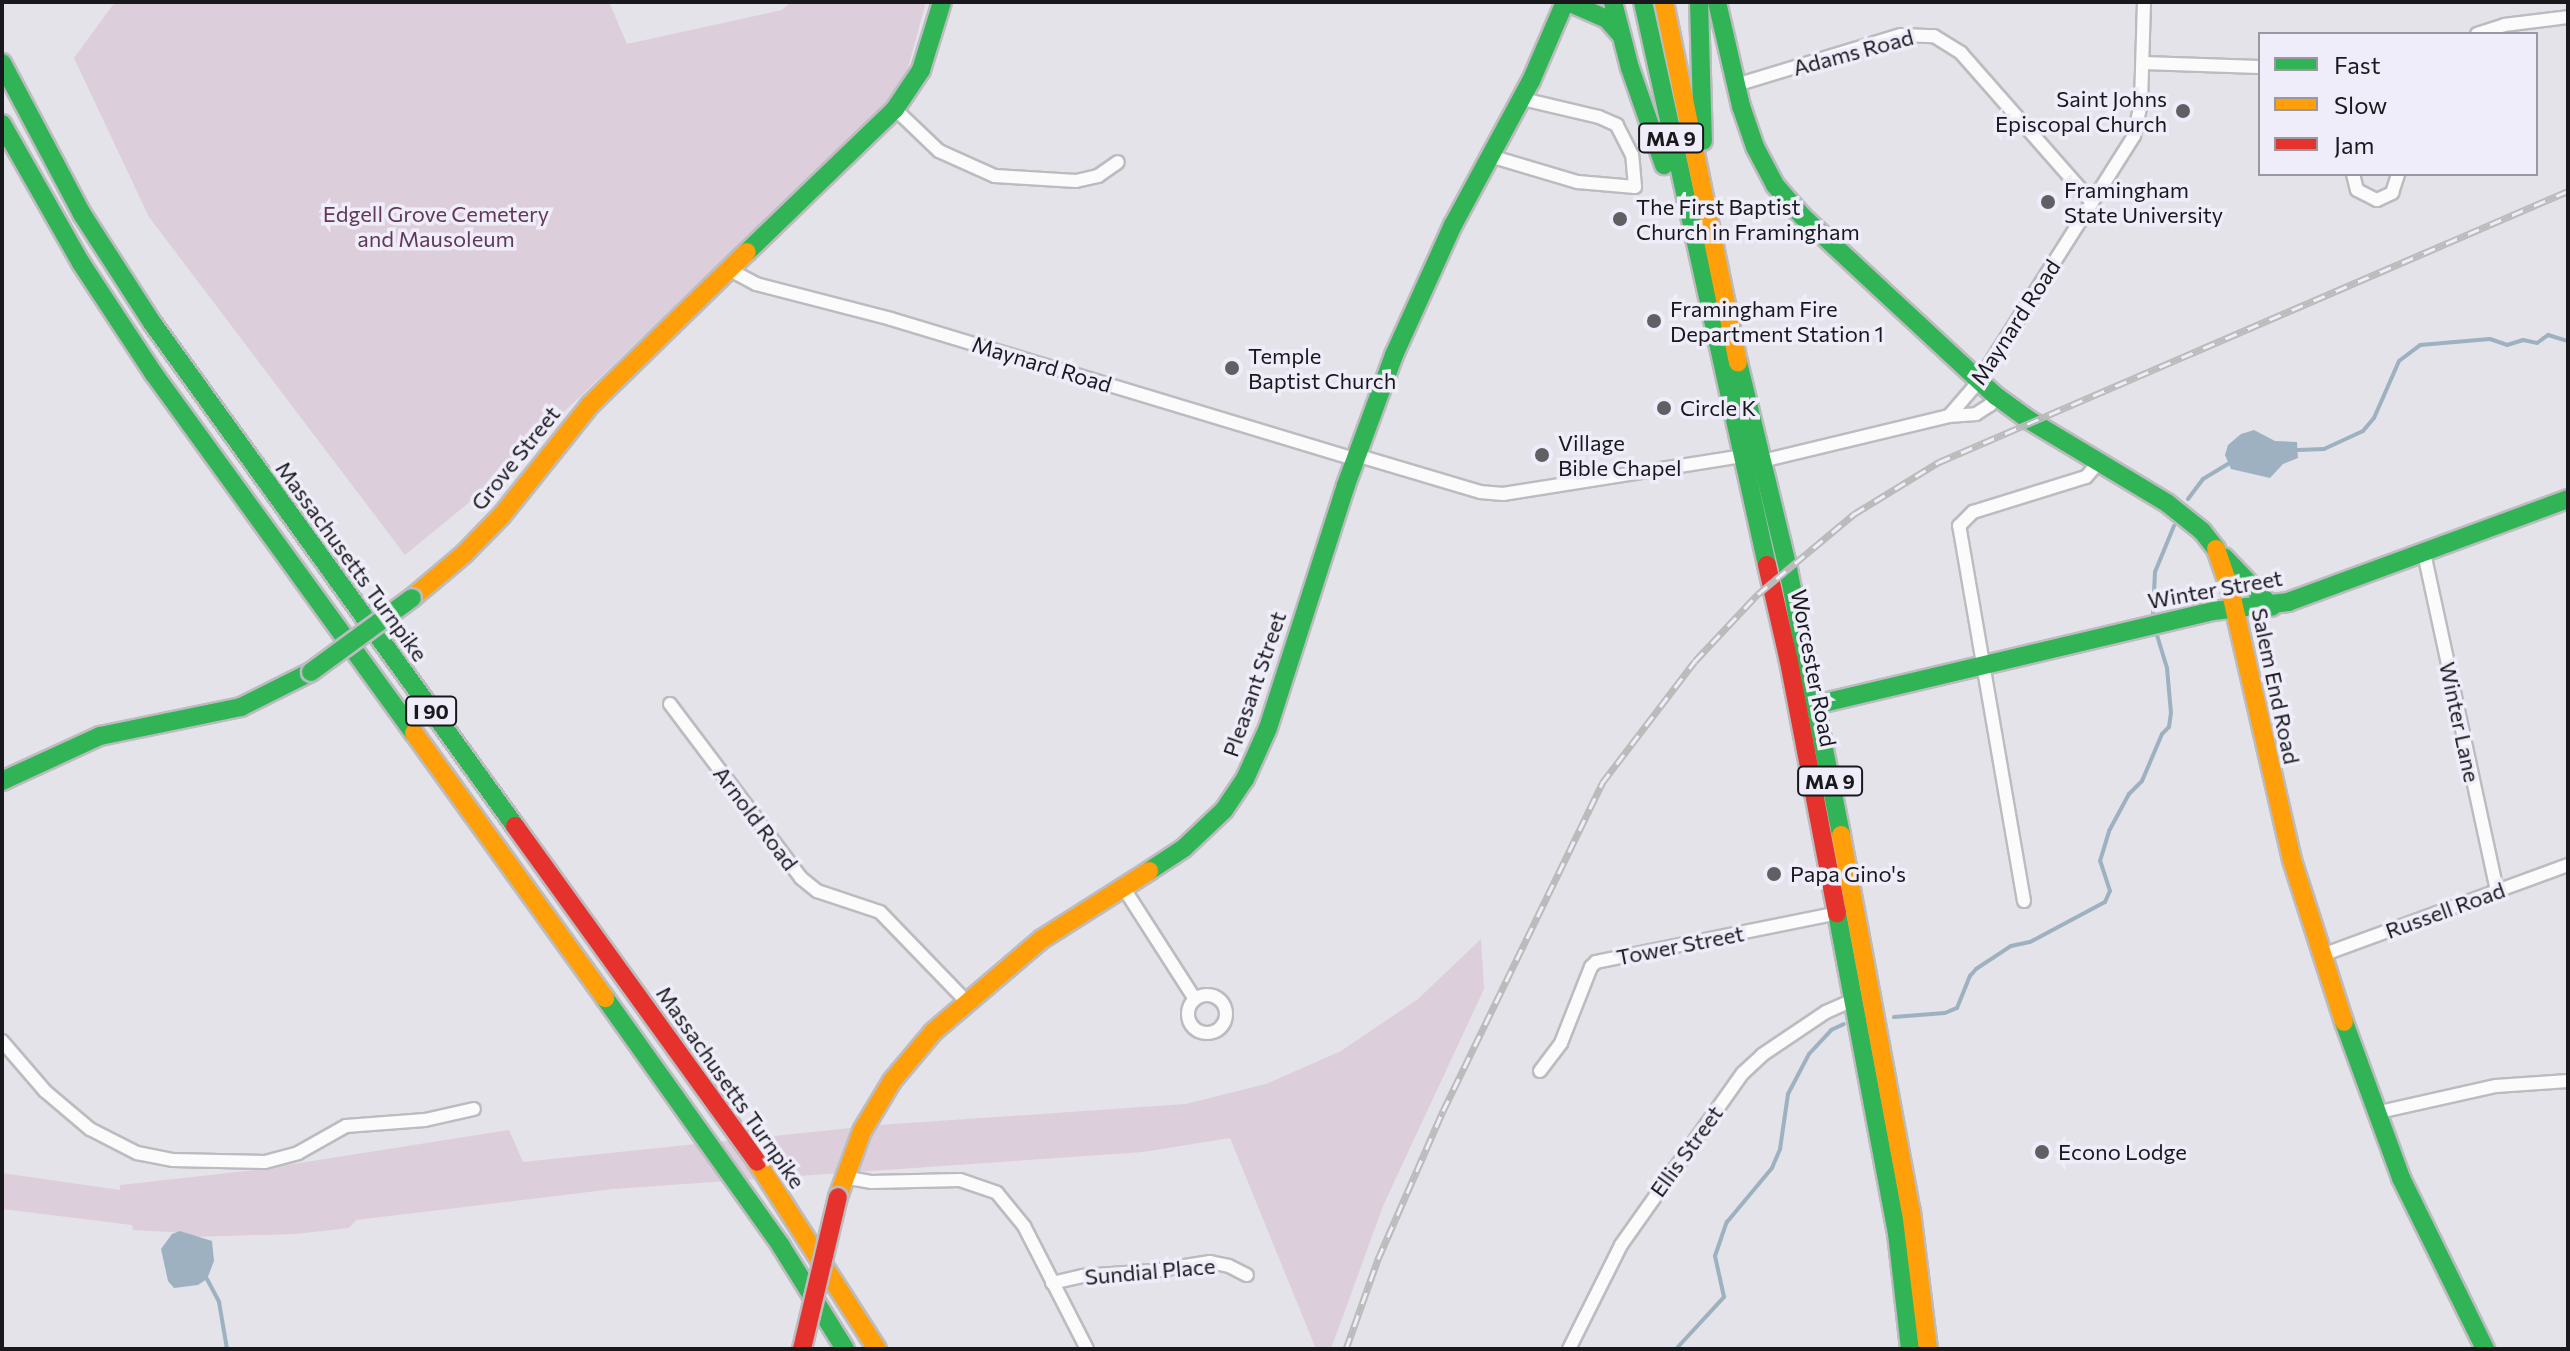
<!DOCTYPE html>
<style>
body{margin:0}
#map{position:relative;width:2570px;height:1351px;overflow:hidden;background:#e3e3e9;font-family:Commissioner,sans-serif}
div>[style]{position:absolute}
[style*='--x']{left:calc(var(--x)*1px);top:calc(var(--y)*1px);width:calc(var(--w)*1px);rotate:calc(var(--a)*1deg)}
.green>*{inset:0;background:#ddcedb}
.water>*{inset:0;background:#9eb1c1}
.stream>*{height:4px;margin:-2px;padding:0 2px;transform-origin:2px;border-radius:2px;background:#9eb1c1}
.roads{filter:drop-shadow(2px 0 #bcbcc0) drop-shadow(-2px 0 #bcbcc0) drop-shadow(0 2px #bcbcc0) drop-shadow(0 -2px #bcbcc0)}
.street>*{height:12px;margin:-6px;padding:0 6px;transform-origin:6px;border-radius:6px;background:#fbfbfc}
.street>.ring{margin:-6px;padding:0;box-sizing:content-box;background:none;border:12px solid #fbfbfc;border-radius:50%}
.fast>*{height:18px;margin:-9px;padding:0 9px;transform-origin:9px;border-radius:9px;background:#30b455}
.slow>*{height:18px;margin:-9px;padding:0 9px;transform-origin:9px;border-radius:9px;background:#ff9f0a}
.jam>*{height:18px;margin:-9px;padding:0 9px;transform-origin:9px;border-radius:9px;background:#e5322d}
.rail>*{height:7px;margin-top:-3.5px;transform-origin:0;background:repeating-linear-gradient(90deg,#eeedf9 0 12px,#bbbbbc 0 24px);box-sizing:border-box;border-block:2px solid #bbbbbc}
.bridges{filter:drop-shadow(2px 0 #bcbcc0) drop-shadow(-2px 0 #bcbcc0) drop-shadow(0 2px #bcbcc0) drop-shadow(0 -2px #bcbcc0)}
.fast-bridge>*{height:18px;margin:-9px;padding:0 9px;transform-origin:9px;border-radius:9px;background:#30b455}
.jam-bridge>*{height:18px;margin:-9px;padding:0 9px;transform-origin:9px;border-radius:9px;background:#e5322d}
.dots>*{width:22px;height:22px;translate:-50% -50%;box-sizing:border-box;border:4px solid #eeedf9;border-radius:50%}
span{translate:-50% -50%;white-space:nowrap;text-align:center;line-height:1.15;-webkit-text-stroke:7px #eeedf9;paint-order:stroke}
.shield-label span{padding:2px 6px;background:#eeedf9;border:2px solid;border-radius:6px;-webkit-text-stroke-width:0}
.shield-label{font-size:20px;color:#19191d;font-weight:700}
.street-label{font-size:22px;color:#19191d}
.poi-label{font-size:22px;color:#19191d}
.right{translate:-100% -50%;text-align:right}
.left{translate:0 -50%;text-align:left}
.park-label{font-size:22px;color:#623957}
.frame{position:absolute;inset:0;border:4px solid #19191d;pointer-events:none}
.legend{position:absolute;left:2258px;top:32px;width:280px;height:144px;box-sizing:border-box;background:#eeedf9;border:2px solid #9998a1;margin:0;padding:10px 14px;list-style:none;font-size:24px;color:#19191d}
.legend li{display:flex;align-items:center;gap:16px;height:40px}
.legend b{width:40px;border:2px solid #9998a1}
</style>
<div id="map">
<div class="green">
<div style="clip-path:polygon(115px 2px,609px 2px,627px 44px,782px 10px,791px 2px,926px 2px,906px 75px,897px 93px,472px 500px,405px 555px,149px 217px,74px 58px)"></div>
<div style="clip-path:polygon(1481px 939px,1484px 989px,1383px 1206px,1331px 1349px,1316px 1349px,1230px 1138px,1143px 1152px,613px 1189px,356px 1220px,349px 1228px,296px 1234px,188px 1237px,188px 1233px,133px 1230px,132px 1225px,2px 1209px,2px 1173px,120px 1190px,120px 1185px,255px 1170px,509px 1130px,523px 1162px,879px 1125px,1186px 1104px,1266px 1084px,1341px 1051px,1418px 999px)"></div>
</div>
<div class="water">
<div style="clip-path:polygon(2254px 430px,2275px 441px,2297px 442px,2298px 458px,2283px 464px,2270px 478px,2231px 469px,2225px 455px,2228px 445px,2241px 434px)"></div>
<div style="clip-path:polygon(180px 1231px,212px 1241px,214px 1261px,207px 1279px,198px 1285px,174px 1288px,168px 1281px,161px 1249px,172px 1234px)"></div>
</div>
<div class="stream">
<div style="--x:2298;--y:450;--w:26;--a:-2"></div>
<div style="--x:2324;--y:449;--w:43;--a:-24.8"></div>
<div style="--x:2363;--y:431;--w:17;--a:-50"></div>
<div style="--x:2374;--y:418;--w:62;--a:-66.3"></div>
<div style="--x:2399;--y:361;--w:26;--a:-37"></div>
<div style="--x:2420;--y:345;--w:70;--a:-4.9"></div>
<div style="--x:2490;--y:339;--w:18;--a:19"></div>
<div style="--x:2507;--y:345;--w:17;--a:-17"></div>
<div style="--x:2523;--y:340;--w:14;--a:12"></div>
<div style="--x:2537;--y:343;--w:14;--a:-36"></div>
<div style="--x:2548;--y:335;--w:21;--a:17"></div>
<div style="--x:2188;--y:499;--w:25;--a:-53"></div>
<div style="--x:2203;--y:479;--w:31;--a:-31"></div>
<div style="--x:2153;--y:613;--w:41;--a:-87.2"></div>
<div style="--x:2155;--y:572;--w:50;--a:-67.6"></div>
<div style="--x:1894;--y:1017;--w:51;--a:-4.5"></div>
<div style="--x:1945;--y:1013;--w:13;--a:-23"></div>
<div style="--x:1957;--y:1008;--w:35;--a:-68"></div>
<div style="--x:1970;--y:976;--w:9;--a:-49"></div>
<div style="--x:1976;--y:969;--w:42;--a:-33.3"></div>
<div style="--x:2011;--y:946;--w:19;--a:-12"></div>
<div style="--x:2030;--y:942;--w:85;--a:-28.1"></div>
<div style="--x:2105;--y:902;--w:12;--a:-66"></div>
<div style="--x:2110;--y:891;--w:32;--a:-108"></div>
<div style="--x:2100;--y:861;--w:31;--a:-73"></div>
<div style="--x:2109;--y:831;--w:42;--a:-61.6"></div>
<div style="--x:2129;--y:794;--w:18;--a:-45"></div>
<div style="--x:2142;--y:781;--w:51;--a:-66.9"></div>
<div style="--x:2162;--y:734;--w:10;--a:-45"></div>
<div style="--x:2169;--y:727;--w:14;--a:-82"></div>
<div style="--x:2171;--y:713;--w:45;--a:-95.1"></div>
<div style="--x:2167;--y:668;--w:34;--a:-107"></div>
<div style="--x:207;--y:1279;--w:26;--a:62"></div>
<div style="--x:219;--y:1302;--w:48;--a:80.3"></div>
<div style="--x:1676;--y:1349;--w:71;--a:-47.3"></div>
<div style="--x:1724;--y:1297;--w:42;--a:-102.4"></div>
<div style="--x:1715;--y:1256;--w:36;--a:-71"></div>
<div style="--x:1727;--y:1222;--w:70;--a:-50.2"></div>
<div style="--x:1772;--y:1168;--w:21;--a:-67"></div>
<div style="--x:1780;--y:1149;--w:56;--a:-81.7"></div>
<div style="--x:1788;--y:1094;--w:45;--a:-62.3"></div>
<div style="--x:1809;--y:1054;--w:33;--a:-47"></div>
<div style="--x:1831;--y:1030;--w:14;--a:-25"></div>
</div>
<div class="roads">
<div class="street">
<div style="--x:2477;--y:34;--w:28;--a:-18"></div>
<div style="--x:2504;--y:25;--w:64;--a:-7.1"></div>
<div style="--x:2143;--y:63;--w:117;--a:2"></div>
<div style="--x:1736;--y:85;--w:172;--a:-16.9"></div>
<div style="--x:1901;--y:35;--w:33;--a:2"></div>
<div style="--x:1934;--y:36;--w:32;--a:32"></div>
<div style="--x:1961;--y:53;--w:198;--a:48.7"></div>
<div style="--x:895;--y:109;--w:61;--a:43.7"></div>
<div style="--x:939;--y:151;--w:61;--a:24.1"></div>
<div style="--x:995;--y:176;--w:81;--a:3.5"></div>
<div style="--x:1076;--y:181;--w:23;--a:-13"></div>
<div style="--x:1098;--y:176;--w:24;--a:-35"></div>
<div style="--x:1490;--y:156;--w:92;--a:16.5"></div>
<div style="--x:1578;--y:182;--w:57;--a:5"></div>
<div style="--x:1635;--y:187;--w:32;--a:-95"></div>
<div style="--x:1632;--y:155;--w:34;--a:-117"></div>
<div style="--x:1617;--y:125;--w:20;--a:-156"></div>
<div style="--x:1599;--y:117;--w:79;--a:-166.8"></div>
<div style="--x:2353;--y:174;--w:16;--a:76"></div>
<div style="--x:2357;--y:190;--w:22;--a:27"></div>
<div style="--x:2377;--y:200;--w:17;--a:-25"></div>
<div style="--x:2392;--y:193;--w:20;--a:-72"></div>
<div style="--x:730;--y:270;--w:30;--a:28"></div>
<div style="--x:756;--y:284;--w:139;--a:14.5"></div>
<div style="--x:891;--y:319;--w:485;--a:16.8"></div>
<div style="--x:1949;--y:416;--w:46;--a:-49.4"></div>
<div style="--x:1979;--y:381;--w:290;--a:-57.7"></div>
<div style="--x:2134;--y:136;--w:34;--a:-78"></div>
<div style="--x:2141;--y:103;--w:101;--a:-88.3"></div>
<div style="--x:1356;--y:455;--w:129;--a:16.6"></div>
<div style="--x:1480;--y:492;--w:23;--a:5"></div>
<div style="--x:1503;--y:494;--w:242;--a:-9"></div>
<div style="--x:1762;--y:461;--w:192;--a:-13.5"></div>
<div style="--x:1949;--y:416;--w:27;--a:-4"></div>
<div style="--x:1976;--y:414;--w:17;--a:-33"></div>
<div style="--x:1990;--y:405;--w:11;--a:-56"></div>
<div style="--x:2424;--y:553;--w:347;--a:77.8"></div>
<div style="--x:670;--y:704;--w:218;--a:53"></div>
<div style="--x:801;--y:878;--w:21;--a:39"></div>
<div style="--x:817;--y:891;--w:66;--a:18.4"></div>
<div style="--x:880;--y:912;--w:124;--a:46"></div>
<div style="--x:1123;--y:887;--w:133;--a:57.3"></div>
<div style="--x:2024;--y:901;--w:381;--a:-99.8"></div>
<div style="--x:1959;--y:526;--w:20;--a:-45"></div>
<div style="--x:1973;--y:512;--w:118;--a:-17.2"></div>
<div style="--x:2086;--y:477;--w:21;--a:-49"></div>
<div style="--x:2322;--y:955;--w:262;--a:-20.1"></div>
<div class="ring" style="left:1188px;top:995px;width:26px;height:26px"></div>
<div style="--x:2;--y:1041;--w:66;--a:49.3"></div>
<div style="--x:45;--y:1091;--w:59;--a:40.2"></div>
<div style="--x:90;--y:1129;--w:53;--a:27.1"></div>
<div style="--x:137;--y:1153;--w:37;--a:11"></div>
<div style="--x:173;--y:1160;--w:92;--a:1.2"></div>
<div style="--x:265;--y:1162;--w:34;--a:-15"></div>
<div style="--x:298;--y:1153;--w:55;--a:-29.4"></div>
<div style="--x:346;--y:1126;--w:79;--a:-4.3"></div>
<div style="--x:425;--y:1120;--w:50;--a:-12.7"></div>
<div style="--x:1540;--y:1071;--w:35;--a:-53"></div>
<div style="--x:1561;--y:1043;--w:82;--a:-68.5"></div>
<div style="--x:1591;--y:967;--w:7;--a:-45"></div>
<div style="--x:1596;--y:962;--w:247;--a:-11.4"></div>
<div style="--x:2375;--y:1113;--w:124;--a:-12.6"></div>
<div style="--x:2496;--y:1086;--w:72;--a:-4"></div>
<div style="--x:843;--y:1177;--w:28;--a:10"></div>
<div style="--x:871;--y:1182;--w:89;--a:-1.3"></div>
<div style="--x:960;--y:1180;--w:39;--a:19"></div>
<div style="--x:997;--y:1193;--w:43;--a:50.7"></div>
<div style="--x:1024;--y:1226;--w:138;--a:62.9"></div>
<div style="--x:1052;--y:1283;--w:32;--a:-13"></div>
<div style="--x:1083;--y:1276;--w:70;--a:-4.1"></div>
<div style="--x:1153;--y:1271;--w:58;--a:-9"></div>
<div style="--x:1210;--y:1262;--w:19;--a:12"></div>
<div style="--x:1229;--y:1266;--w:20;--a:27"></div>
<div style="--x:1569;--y:1349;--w:116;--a:-63.4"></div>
<div style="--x:1621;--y:1245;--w:211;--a:-54.7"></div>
<div style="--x:1743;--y:1073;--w:26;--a:-43"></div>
<div style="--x:1762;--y:1055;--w:77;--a:-33.9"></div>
<div style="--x:1826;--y:1012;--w:32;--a:-24"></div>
</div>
<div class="fast">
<div style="--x:1568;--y:2;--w:43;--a:23.6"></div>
<div style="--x:1607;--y:19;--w:20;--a:49"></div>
<div style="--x:1613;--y:2;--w:68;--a:75.6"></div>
<div style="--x:1630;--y:68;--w:103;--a:70.7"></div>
<div style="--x:1643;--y:2;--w:576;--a:77.58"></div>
<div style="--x:1699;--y:2;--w:139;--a:88.4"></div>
<div style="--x:1717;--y:2;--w:107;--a:77"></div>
<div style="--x:1741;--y:106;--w:43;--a:71.1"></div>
<div style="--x:1755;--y:147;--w:43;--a:62.2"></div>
<div style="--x:1775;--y:185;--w:41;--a:48.9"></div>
<div style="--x:1802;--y:216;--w:265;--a:42.9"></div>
<div style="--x:1996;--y:396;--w:41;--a:36"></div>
<div style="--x:2029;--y:420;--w:161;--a:31"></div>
<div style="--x:2167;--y:503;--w:45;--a:38.7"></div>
<div style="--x:2202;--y:531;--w:23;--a:52"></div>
<div style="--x:2;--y:63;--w:171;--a:62.1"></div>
<div style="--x:82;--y:214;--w:131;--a:57.2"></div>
<div style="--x:153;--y:324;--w:619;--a:54.2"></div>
<div style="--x:2;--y:124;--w:160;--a:60.4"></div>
<div style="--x:81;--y:263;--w:133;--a:56.7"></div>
<div style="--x:154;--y:374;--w:443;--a:54.1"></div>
<div style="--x:747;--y:252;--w:206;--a:-44"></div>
<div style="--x:895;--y:109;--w:47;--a:-56.3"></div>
<div style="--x:921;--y:70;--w:71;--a:-72.8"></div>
<div style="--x:1738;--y:362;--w:213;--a:76.4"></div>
<div style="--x:1788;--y:569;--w:271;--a:78.7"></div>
<div style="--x:2224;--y:557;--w:69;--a:46.2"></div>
<div style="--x:1815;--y:705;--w:409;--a:-13.3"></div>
<div style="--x:2213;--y:611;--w:76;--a:-6.8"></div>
<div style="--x:2288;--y:602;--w:298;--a:-20.2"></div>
<div style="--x:2;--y:781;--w:108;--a:-24.7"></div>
<div style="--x:100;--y:736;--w:144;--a:-11.6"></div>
<div style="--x:241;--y:707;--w:78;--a:-26.6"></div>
<div style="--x:1149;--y:871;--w:42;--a:-33.3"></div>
<div style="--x:1184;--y:848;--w:55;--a:-43.5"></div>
<div style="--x:1224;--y:810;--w:37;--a:-56"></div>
<div style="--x:1245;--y:779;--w:56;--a:-65.7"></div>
<div style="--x:1268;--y:728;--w:255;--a:-72.2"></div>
<div style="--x:1346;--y:485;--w:139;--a:-69.7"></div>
<div style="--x:1394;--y:355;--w:143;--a:-65.6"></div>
<div style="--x:1453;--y:225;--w:164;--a:-61.6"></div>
<div style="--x:1531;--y:81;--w:86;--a:-66.7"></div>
<div style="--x:1837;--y:913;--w:326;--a:79.4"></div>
<div style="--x:1897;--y:1233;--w:117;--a:83.6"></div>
<div style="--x:605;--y:998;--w:304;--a:54.6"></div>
<div style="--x:781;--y:1246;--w:121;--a:58.1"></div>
<div style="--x:2344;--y:1022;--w:166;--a:69.9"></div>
<div style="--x:2401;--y:1178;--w:191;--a:63.8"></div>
</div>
<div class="slow">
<div style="--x:1664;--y:2;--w:368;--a:78.4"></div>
<div style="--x:2216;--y:549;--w:42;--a:70.7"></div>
<div style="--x:2230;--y:589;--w:278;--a:77.1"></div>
<div style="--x:2292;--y:860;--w:170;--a:72.2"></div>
<div style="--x:412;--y:598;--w:68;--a:-40.2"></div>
<div style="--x:464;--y:554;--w:54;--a:-45.7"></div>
<div style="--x:502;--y:515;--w:141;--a:-51.3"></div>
<div style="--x:590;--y:405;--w:219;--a:-44.3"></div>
<div style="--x:414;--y:733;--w:327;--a:54.2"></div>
<div style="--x:1841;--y:835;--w:382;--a:79.5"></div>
<div style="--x:1911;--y:1211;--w:139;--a:83"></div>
<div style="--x:757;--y:1162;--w:222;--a:57.3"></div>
<div style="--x:838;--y:1197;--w:70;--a:-70"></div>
<div style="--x:862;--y:1131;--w:58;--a:-59"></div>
<div style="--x:892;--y:1081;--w:64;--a:-50.1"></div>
<div style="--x:933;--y:1032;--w:143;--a:-40.5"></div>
<div style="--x:1042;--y:939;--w:127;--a:-32.4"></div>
</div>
<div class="jam">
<div style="--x:1767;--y:565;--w:99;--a:77.2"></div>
<div style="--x:1789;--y:662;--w:256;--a:79.2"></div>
<div style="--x:515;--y:826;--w:414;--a:54.2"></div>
</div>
</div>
<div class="rail">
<div style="--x:1346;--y:1349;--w:96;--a:-70.4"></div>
<div style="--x:1378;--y:1259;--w:162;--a:-66.3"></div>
<div style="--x:1443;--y:1111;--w:365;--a:-64.1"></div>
<div style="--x:1602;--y:783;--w:153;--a:-52.7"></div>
<div style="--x:1695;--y:661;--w:92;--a:-46.8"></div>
<div style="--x:1758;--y:594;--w:125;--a:-39.8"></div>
<div style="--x:1854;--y:514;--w:100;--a:-31.5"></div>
<div style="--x:1939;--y:462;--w:685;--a:-23.31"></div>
</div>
<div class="bridges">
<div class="fast-bridge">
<div style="--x:311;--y:672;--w:125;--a:-36.2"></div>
</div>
<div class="jam-bridge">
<div style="--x:802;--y:1349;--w:156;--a:-76.7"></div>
</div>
</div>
<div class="dots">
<div style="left:2183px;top:111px;background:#606064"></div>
<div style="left:2048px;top:202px;background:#606064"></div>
<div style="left:1620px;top:219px;background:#606064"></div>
<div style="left:1654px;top:321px;background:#606064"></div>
<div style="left:1232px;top:368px;background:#606064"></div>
<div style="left:1664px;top:408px;background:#606064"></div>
<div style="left:1542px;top:455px;background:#606064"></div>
<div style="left:1774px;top:874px;background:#606064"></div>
<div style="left:2042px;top:1152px;background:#606064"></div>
</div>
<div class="shield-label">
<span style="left:1671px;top:138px">MA 9</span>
<span style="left:431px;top:711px">I 90</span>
<span style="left:1830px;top:781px">MA 9</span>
</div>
<div class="street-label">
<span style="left:1853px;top:52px;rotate:-15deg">Adams Road</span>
<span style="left:2015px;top:322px;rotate:-57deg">Maynard Road</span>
<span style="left:1042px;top:364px;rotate:17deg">Maynard Road</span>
<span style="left:515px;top:458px;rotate:-51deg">Grove Street</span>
<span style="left:352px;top:561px;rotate:54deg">Massachusetts Turnpike</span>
<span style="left:2215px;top:589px;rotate:-10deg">Winter Street</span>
<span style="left:1814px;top:668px;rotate:79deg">Worcester Road</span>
<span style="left:1254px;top:684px;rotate:-71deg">Pleasant Street</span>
<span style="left:2276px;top:686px;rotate:78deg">Salem End Road</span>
<span style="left:2460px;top:722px;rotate:78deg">Winter Lane</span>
<span style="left:756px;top:818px;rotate:53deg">Arnold Road</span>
<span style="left:2445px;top:910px;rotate:-20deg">Russell Road</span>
<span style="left:1680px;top:945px;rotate:-11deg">Tower Street</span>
<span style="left:731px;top:1087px;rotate:55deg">Massachusetts Turnpike</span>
<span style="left:1686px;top:1151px;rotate:-54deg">Ellis Street</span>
<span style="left:1150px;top:1271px;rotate:-5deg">Sundial Place</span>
</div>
<div class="poi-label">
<span class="right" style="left:2167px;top:111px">Saint Johns<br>Episcopal Church</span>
<span class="left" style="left:2064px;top:202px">Framingham<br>State University</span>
<span class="left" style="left:1636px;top:219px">The First Baptist<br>Church in Framingham</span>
<span class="left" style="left:1670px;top:321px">Framingham Fire<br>Department Station 1</span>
<span class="left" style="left:1248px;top:368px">Temple<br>Baptist Church</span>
<span class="left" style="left:1680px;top:408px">Circle K</span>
<span class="left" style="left:1558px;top:455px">Village<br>Bible Chapel</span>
<span class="left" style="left:1790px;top:874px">Papa Gino's</span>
<span class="left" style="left:2058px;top:1152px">Econo Lodge</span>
</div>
<div class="park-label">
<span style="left:436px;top:226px">Edgell Grove Cemetery<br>and Mausoleum</span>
</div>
<div class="frame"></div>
<ul class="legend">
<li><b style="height:10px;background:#30b455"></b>Fast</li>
<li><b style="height:10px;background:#ff9f0a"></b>Slow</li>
<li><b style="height:10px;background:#e5322d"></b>Jam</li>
</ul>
</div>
